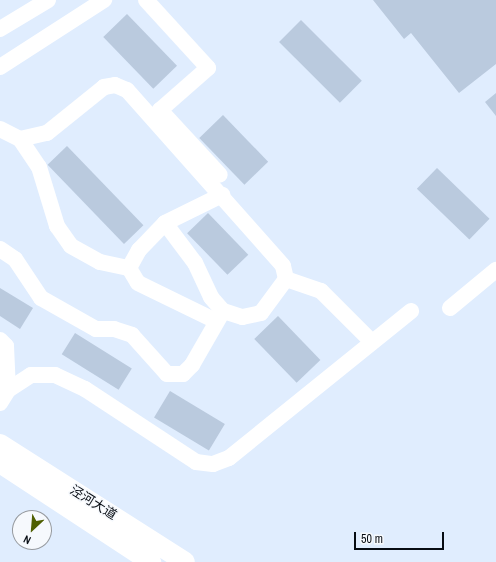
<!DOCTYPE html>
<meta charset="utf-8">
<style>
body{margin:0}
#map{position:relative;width:496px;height:562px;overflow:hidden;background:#e0edfe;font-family:"Archivo Narrow","Noto Sans SC",sans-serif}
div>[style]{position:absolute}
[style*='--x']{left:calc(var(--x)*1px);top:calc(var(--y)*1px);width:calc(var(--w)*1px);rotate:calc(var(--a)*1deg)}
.building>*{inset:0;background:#bacade;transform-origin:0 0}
.minor>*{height:16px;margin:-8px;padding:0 8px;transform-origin:8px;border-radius:8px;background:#fff}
.major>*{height:20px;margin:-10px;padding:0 10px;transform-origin:10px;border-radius:10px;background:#fff}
span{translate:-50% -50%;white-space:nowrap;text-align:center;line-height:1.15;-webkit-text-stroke:3px #f6f9fd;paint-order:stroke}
.street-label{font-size:13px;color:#070c13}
.north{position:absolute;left:12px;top:510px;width:40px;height:40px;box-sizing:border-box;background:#f6f9fd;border:1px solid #969a9f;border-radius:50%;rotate:206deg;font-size:11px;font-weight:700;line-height:16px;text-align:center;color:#070c13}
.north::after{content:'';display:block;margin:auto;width:14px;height:18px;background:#4f5f02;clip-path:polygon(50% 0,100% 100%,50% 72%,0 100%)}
.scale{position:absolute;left:354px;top:532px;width:90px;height:18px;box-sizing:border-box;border:2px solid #070c13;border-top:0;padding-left:5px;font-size:12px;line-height:14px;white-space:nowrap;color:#070c13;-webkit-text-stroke:3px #f6f9fd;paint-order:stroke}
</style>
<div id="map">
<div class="building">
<div style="clip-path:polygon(373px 0,496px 0,496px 64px,459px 93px,411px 33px,404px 39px)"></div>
<div style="left:127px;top:14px;width:72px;height:33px;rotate:46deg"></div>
<div style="left:301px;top:20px;width:86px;height:31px;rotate:45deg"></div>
<div style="clip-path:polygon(496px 93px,496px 116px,485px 102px)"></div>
<div style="left:223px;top:115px;width:65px;height:33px;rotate:46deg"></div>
<div style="left:67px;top:146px;width:110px;height:27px;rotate:46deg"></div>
<div style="left:437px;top:168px;width:73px;height:29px;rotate:44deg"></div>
<div style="left:208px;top:213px;width:58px;height:29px;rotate:46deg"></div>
<div style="clip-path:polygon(0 288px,33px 308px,20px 329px,0 316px)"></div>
<div style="left:278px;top:316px;width:61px;height:33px;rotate:46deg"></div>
<div style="left:75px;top:333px;width:67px;height:25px;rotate:32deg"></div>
<div style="left:170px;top:391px;width:64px;height:31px;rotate:31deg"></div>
</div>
<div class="minor">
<div style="--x:146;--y:0;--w:92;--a:47.6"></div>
<div style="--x:208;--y:68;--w:64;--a:138.8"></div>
<div style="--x:160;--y:110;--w:88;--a:47.3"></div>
<div style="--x:0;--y:29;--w:56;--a:-31.1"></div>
<div style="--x:0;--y:67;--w:124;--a:-32.8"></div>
<div style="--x:0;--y:129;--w:22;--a:27"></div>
<div style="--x:20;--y:139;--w:34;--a:56"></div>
<div style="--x:39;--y:167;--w:62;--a:73"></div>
<div style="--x:57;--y:226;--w:24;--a:55"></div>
<div style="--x:71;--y:246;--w:33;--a:29"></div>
<div style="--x:100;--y:262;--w:30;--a:12"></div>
<div style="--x:129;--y:268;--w:17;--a:59"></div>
<div style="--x:138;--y:283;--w:87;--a:26"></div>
<div style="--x:20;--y:139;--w:28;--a:-13"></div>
<div style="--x:47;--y:133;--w:73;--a:-38.9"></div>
<div style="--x:104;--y:87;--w:11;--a:-10"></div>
<div style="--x:115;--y:85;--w:13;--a:23"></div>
<div style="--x:127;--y:90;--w:235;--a:48.4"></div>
<div style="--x:283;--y:266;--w:13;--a:77"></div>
<div style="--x:286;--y:279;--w:42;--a:126.3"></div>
<div style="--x:261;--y:313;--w:19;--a:168"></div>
<div style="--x:242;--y:317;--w:20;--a:-162"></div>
<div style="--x:223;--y:311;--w:18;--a:-131"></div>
<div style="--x:211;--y:297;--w:38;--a:-115"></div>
<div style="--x:195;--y:263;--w:50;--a:-126.9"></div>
<div style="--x:0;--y:249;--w:18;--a:34"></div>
<div style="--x:15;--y:259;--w:47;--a:56.3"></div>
<div style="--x:41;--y:298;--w:63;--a:29.4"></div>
<div style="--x:96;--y:329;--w:18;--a:0"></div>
<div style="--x:114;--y:329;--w:19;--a:18"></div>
<div style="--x:132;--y:335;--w:52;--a:48.1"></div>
<div style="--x:167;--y:374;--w:16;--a:0"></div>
<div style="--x:183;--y:374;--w:13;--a:-45"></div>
<div style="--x:192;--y:365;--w:62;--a:-60.1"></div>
<div style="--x:129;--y:268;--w:21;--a:-61"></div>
<div style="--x:139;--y:250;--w:37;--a:-46"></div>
<div style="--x:165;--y:223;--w:64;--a:-26.2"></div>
<div style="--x:286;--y:279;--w:37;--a:19"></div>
<div style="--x:321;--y:291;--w:72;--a:45"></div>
<div style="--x:450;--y:308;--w:60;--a:-39.6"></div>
<div style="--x:0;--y:340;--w:8;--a:45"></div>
<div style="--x:6;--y:346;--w:44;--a:87.4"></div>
<div style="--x:0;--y:403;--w:15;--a:-58"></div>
<div style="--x:8;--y:390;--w:27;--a:-33"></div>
<div style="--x:31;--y:375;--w:24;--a:0"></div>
<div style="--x:55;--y:375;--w:33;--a:25"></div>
<div style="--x:85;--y:389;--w:133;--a:33.3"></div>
<div style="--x:196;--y:462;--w:17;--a:7"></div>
<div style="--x:213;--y:464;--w:17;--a:-21"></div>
<div style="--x:229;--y:458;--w:234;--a:-38.9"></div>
</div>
<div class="major">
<div style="--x:0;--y:444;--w:219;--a:32.5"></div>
<div style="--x:0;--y:463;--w:181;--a:33.3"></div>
</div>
<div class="street-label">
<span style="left:93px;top:503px;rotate:32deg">泾河大道</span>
</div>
<div class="north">N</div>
<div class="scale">50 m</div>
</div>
